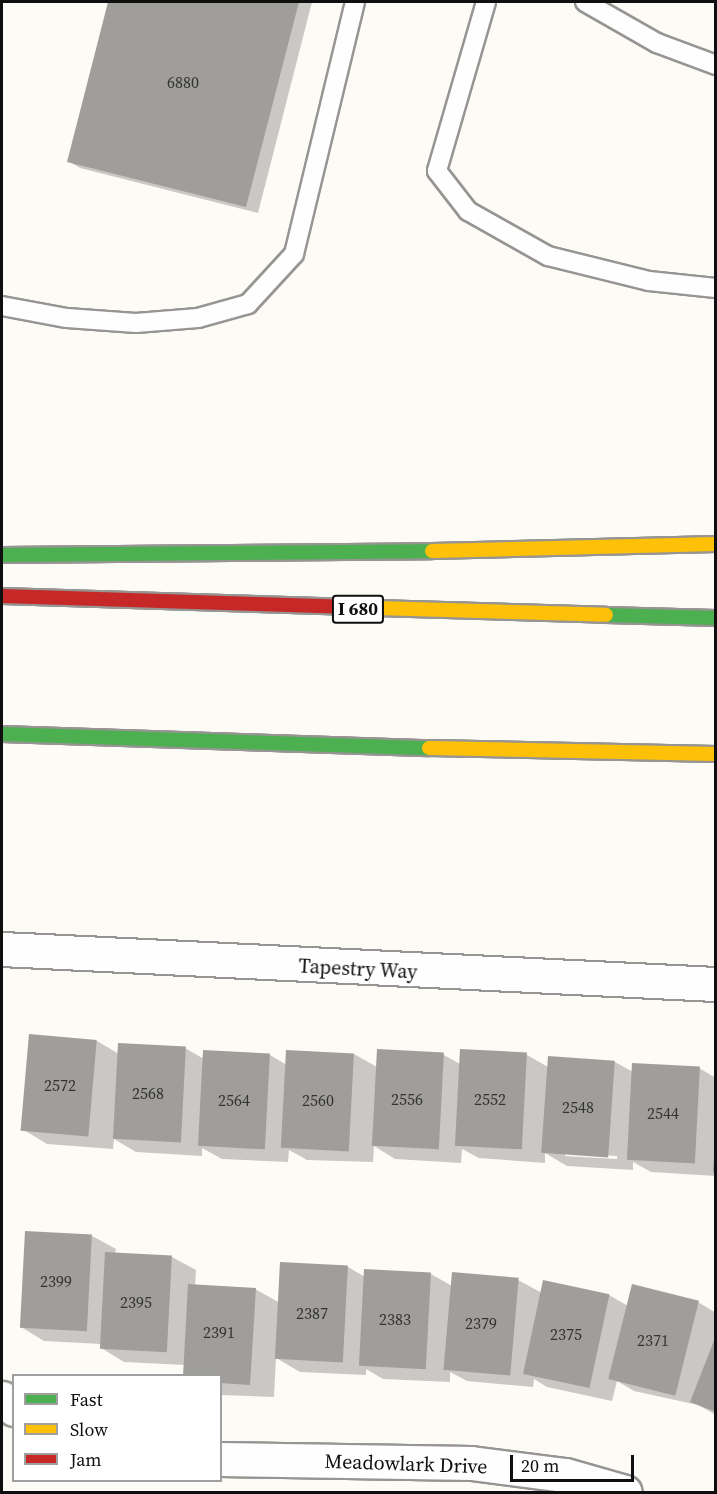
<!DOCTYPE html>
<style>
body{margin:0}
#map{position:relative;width:717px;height:1494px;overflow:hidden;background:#fcfbf5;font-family:"Source Serif 4",serif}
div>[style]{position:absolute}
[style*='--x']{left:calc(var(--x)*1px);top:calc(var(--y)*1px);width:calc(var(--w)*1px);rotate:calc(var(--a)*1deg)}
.shadow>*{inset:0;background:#0003}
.building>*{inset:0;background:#a09e9a;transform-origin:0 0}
.roads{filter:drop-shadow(2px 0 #969593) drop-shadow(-2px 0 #969593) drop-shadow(0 2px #969593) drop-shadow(0 -2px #969593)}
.lane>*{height:18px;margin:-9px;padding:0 9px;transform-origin:9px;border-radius:9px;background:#fffefe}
.street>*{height:33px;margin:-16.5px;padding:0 16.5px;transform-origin:16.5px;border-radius:16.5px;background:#fffefe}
.fast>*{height:14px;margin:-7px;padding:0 7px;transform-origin:7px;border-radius:7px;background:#4caf50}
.slow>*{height:14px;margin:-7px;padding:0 7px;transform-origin:7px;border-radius:7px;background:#ffc107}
.jam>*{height:14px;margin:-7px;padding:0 7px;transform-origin:7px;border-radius:7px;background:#c62828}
span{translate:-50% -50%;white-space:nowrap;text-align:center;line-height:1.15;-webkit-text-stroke:6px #fff;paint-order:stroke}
.number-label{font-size:16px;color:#333332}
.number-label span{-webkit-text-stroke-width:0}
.shield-label span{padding:2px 4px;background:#fff;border:2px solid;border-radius:4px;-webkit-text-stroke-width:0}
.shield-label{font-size:18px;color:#0f0f0f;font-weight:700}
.street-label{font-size:20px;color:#0f0f0f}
.frame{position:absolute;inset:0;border:3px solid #0f0f0f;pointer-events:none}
.legend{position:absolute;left:12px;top:1374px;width:210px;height:108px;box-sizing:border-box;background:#fff;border:2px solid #9f9f9f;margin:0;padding:8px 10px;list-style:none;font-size:18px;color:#0f0f0f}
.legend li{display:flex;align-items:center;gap:12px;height:30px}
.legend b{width:30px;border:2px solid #9f9f9f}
.scale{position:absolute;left:510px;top:1455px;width:124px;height:27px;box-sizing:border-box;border:3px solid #0f0f0f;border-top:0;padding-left:8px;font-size:18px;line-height:21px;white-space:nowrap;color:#0f0f0f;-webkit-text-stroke:4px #fff;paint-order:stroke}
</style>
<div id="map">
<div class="shadow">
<div style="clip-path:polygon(109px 2px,312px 2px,258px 213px,80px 168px,68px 161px)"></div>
<div style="clip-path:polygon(evenodd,97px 1041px,119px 1054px,185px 1048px,204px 1059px,270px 1055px,287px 1065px,354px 1054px,377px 1067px,444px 1055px,460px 1064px,461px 1051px,527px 1055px,548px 1067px,549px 1058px,615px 1062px,633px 1072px,699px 1068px,716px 1078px,716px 1176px,651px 1172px,633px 1162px,633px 1170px,567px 1166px,545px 1153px,545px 1163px,479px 1158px,462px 1149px,461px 1163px,395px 1159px,374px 1146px,373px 1162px,307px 1160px,289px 1150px,288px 1162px,222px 1159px,202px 1148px,202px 1156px,136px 1152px,114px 1139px,113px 1149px,47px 1144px,24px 1130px,97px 1041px,565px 1153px,617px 1156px,617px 1159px,565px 1156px,565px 1153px)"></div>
<div style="clip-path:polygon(26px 1233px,92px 1236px,116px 1249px,115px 1254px,172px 1257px,196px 1270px,195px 1286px,255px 1289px,280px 1303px,348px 1267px,365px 1277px,431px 1274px,452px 1286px,518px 1280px,542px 1293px,609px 1295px,628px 1306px,698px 1302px,716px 1313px,716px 1415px,698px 1405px,634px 1391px,617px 1381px,612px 1401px,547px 1387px,534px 1379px,533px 1387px,467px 1381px,450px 1372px,450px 1382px,383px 1379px,366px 1369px,366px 1375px,300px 1372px,276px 1358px,274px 1397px,220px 1395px,220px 1376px,185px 1365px,124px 1362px,101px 1348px,101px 1344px,44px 1341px,21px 1327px)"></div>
</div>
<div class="building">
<div style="clip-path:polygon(108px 2px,299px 2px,246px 207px,67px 162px)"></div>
<div style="left:29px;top:1034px;width:68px;height:97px;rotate:5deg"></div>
<div style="left:118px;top:1043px;width:68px;height:96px;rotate:3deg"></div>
<div style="left:377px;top:1049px;width:67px;height:97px;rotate:3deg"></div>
<div style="left:460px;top:1049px;width:67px;height:97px;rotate:3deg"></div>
<div style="left:203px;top:1050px;width:67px;height:96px;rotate:3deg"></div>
<div style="left:286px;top:1050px;width:68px;height:98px;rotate:3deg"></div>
<div style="left:548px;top:1056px;width:67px;height:97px;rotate:4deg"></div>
<div style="left:632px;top:1063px;width:68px;height:97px;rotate:3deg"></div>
<div style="clip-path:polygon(714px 1156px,716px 1156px,716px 1172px,713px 1172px)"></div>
<div style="left:25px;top:1231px;width:67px;height:97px;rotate:3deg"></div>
<div style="left:105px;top:1252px;width:67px;height:97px;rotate:3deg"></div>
<div style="left:280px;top:1262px;width:68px;height:97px;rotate:3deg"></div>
<div style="left:364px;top:1269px;width:67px;height:97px;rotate:3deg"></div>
<div style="left:452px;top:1272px;width:67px;height:98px;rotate:5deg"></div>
<div style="left:543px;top:1280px;width:68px;height:96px;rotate:12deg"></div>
<div style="clip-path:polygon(188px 1284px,256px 1288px,250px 1385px,220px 1383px,220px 1376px,183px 1376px)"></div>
<div style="left:632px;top:1284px;width:69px;height:98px;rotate:14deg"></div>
<div style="clip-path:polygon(715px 1338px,716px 1338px,716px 1412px,690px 1402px)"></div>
</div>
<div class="roads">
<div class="lane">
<div style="--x:486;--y:2;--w:176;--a:106.2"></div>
<div style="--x:437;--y:171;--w:51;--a:52.2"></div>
<div style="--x:468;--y:211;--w:92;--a:29.4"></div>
<div style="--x:548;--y:256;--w:104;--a:13.9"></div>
<div style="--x:649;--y:281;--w:67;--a:6"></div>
<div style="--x:585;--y:2;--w:83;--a:29.7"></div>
<div style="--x:657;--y:43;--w:63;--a:20.4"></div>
<div style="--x:2;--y:306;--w:66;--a:10.5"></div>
<div style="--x:67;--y:318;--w:69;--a:4.1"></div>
<div style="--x:136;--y:323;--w:62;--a:-4.6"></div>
<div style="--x:198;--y:318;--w:52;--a:-15.6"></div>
<div style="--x:248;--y:304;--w:68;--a:-47.4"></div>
<div style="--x:294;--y:254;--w:259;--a:-76.4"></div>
</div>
<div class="street">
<div style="--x:2;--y:949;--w:715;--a:2.81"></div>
<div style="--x:2;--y:1398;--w:16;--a:43"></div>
<div style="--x:220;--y:1459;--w:251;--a:0.9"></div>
<div style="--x:471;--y:1463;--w:95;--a:7.3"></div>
<div style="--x:565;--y:1475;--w:62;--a:15.8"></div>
</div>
<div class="fast">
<div style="--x:2;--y:555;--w:430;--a:-0.5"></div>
<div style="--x:606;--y:615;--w:110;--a:1.6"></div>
<div style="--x:2;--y:734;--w:427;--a:1.9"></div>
</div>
<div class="slow">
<div style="--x:432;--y:551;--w:284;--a:-1.4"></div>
<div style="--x:376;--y:608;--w:230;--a:1.7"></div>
<div style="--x:429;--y:748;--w:287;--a:1.2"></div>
</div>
<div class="jam">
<div style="--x:2;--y:596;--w:374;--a:1.8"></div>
</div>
</div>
<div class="number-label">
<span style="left:183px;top:82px">6880</span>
<span style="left:60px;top:1085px">2572</span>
<span style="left:148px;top:1093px">2568</span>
<span style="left:407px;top:1099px">2556</span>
<span style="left:490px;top:1099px">2552</span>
<span style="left:234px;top:1100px">2564</span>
<span style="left:318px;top:1100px">2560</span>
<span style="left:578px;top:1107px">2548</span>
<span style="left:663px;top:1113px">2544</span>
<span style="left:56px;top:1281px">2399</span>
<span style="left:136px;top:1302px">2395</span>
<span style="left:312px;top:1313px">2387</span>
<span style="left:395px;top:1319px">2383</span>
<span style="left:481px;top:1323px">2379</span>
<span style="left:219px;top:1332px">2391</span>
<span style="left:566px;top:1334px">2375</span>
<span style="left:653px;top:1340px">2371</span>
</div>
<div class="shield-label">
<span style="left:358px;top:609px">I 680</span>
</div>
<div class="street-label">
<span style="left:358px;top:969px;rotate:3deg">Tapestry Way</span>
<span style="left:406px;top:1464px;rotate:2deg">Meadowlark Drive</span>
</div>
<div class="frame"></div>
<ul class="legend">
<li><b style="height:8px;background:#4caf50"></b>Fast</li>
<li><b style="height:8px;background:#ffc107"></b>Slow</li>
<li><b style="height:8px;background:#c62828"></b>Jam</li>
</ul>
<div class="scale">20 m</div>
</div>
